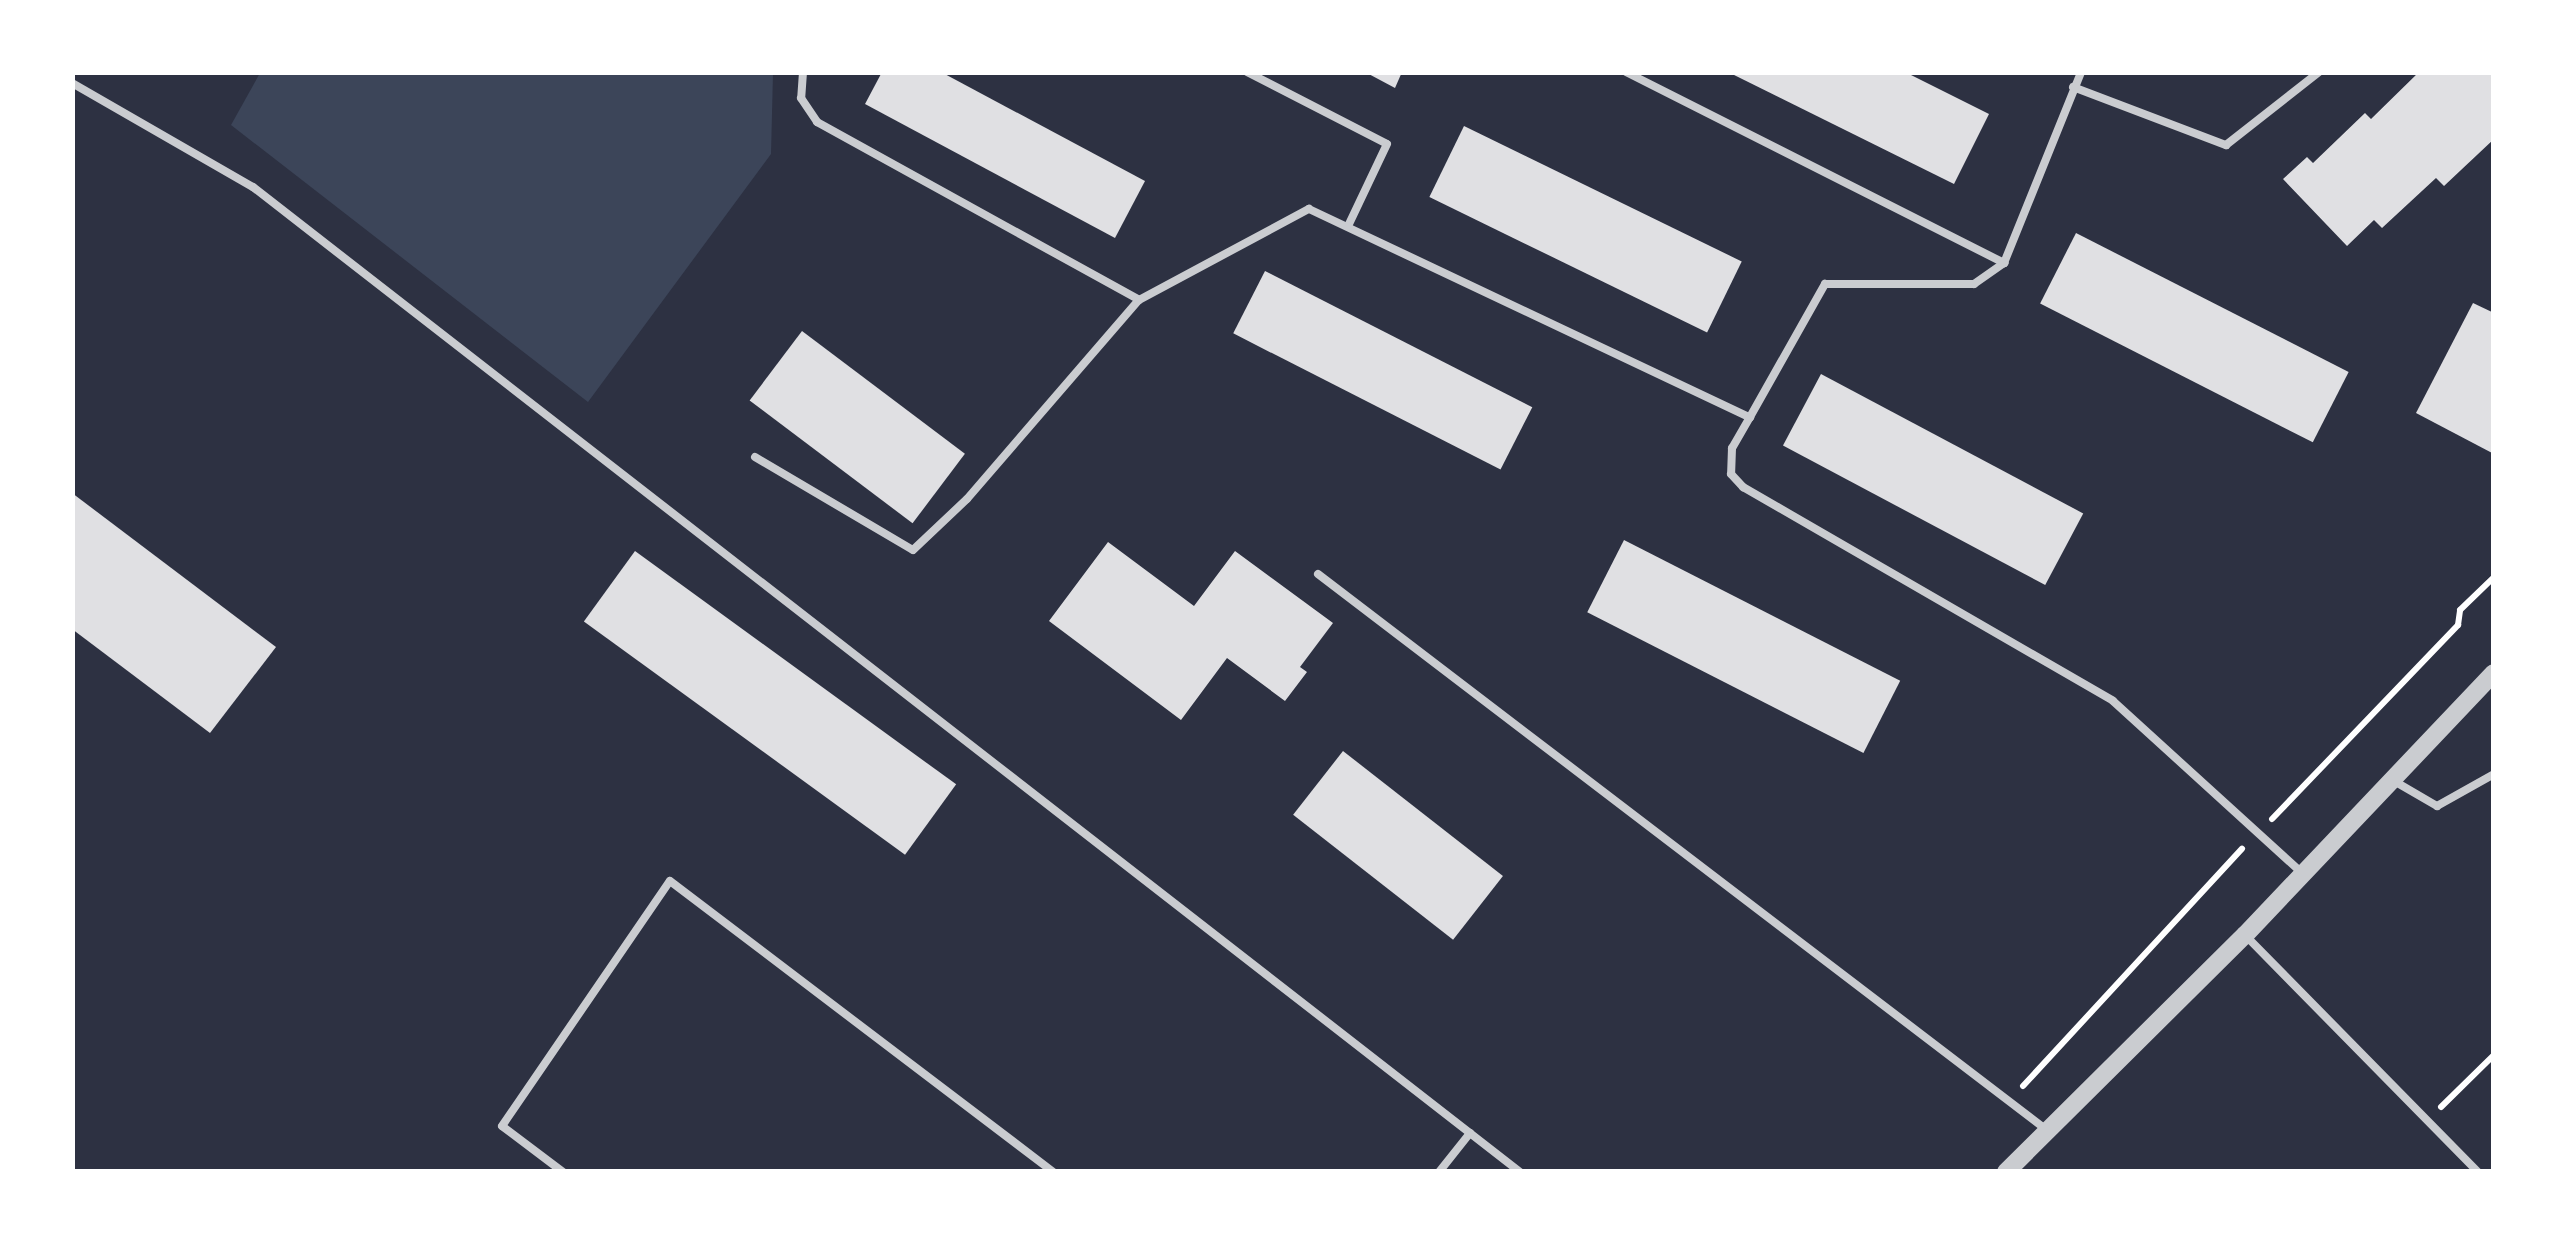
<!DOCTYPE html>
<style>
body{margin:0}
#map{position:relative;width:2566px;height:1244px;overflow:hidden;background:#2d3142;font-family:"Open Sans",sans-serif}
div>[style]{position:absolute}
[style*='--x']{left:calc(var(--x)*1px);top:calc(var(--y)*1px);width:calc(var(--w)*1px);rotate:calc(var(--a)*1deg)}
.green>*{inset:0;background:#3c4559}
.building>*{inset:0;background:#e0e0e3;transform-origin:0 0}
.path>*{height:6px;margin:-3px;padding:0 3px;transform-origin:3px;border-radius:3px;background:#fff}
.service>*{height:8px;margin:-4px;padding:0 4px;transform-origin:4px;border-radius:4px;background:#caccd0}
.tertiary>*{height:18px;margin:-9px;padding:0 9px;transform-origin:9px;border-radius:9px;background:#caccd0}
span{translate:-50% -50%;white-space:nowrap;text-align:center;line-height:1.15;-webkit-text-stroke:9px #fff;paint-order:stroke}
.frame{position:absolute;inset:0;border:75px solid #fff;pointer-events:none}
</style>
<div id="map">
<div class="green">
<div style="clip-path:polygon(260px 73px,773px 73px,771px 154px,588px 402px,231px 125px)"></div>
</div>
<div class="building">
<div style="clip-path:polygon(882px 72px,941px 72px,1145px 181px,1115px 238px,865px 104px)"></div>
<div style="clip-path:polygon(1365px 72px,1402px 72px,1395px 88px)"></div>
<div style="clip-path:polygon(1728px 72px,1905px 72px,1989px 114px,1954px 184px)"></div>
<div style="clip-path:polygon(2419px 72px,2494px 72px,2494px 139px,2444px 186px,2436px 178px,2382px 228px,2374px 220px,2347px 246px,2283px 179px,2307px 157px,2313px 163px,2365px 113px,2371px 119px)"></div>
<div style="left:1464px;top:126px;width:309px;height:79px;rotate:26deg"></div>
<div style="left:2076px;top:233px;width:306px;height:79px;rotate:27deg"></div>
<div style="left:1265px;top:271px;width:300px;height:70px;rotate:27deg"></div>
<div style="clip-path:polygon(2473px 303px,2494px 313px,2494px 454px,2416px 413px)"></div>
<div style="left:802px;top:331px;width:204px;height:87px;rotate:37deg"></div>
<div style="left:1821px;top:374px;width:297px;height:81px;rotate:28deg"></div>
<div style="clip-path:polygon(72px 493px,276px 647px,210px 733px,72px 629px)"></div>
<div style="left:1624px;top:540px;width:310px;height:81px;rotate:27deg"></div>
<div style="clip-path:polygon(1108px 542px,1194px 606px,1235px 551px,1333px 623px,1300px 667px,1307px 672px,1285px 701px,1227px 658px,1181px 720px,1049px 621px)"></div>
<div style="left:635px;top:551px;width:397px;height:87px;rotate:36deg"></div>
<div style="left:1343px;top:751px;width:203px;height:81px;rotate:38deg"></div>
</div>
<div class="path">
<div style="--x:2272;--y:819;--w:269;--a:-46.2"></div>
<div style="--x:2458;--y:625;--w:15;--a:-82"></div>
<div style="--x:2460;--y:610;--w:47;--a:-44.1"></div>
<div style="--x:2023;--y:1086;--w:323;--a:-47.3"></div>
<div style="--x:2441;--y:1107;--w:74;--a:-44.5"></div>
</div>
<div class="service">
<div style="--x:803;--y:72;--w:26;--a:94"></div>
<div style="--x:801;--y:98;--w:29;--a:56"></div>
<div style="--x:817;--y:122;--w:368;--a:28.9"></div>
<div style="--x:1247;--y:72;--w:157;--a:27.2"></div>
<div style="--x:1387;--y:144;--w:91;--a:115.4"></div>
<div style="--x:1626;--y:72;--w:424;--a:26.8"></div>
<div style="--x:72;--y:83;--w:209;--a:29.9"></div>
<div style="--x:253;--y:187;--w:1605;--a:37.86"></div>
<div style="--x:2073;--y:87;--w:164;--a:20.8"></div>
<div style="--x:2226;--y:145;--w:118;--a:-38.1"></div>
<div style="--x:1750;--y:417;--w:153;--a:-60.6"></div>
<div style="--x:1825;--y:284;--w:149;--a:0"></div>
<div style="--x:1974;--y:284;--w:37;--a:-35"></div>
<div style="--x:2004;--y:263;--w:206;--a:-68"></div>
<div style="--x:755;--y:457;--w:183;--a:30.5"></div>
<div style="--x:913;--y:550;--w:74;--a:-43.4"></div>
<div style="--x:967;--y:499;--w:263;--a:-49.2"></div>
<div style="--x:1139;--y:300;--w:193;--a:-28.2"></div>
<div style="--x:1309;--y:209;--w:488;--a:25.3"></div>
<div style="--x:1750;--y:417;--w:36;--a:120"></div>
<div style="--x:1732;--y:448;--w:26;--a:92"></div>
<div style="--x:1731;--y:474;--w:18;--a:47"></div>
<div style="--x:1743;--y:487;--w:427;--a:30"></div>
<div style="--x:2113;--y:701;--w:256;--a:42.3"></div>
<div style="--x:1318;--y:574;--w:918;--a:37.34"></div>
<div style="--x:2394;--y:781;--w:50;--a:30.2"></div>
<div style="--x:2437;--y:806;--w:65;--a:-29.3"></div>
<div style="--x:2245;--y:935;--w:332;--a:45.5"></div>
<div style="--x:563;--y:1172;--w:76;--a:-143"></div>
<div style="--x:502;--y:1126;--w:297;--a:-55.6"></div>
<div style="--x:670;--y:881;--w:481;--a:37.2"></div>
<div style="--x:1439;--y:1172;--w:50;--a:-51.5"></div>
</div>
<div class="tertiary">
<div style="--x:2006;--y:1172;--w:337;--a:-44.8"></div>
<div style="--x:2245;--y:935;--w:361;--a:-46.5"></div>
</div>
<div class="frame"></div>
</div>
